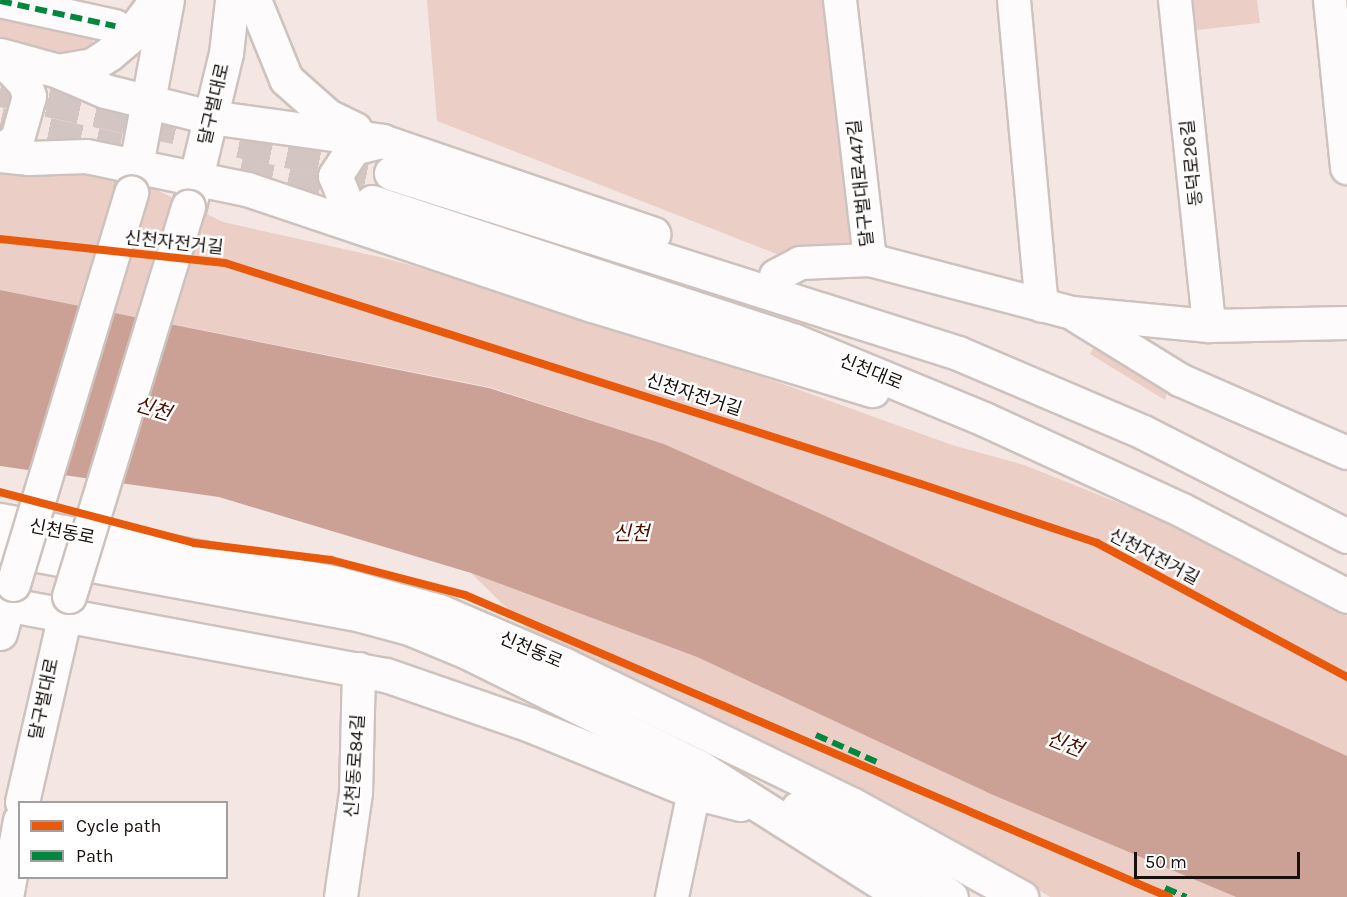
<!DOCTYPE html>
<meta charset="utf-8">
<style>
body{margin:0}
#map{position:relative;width:1347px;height:897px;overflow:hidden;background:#f4e6e2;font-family:Karla,"Noto Sans KR",sans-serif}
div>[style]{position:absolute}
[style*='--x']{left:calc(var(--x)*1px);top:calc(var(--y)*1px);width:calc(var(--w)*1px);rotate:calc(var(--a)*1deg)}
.green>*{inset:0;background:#ebcec5}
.water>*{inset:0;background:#caa194}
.highway-tunnel>*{height:33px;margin-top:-16.5px;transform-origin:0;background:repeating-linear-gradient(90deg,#d3c6c2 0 33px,transparent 0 49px)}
.roads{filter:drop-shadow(2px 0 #cdc2be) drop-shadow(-2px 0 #cdc2be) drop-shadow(0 2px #cdc2be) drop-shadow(0 -2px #cdc2be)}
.minor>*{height:32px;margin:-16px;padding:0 16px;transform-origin:16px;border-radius:16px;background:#fdfbfb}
.major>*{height:33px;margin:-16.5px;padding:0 16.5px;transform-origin:16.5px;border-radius:16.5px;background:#fdfbfb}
.highway>*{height:33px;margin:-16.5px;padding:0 16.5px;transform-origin:16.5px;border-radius:16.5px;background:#fdfbfb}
.bridges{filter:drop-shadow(2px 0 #cdc2be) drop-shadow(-2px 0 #cdc2be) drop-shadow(0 2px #cdc2be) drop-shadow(0 -2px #cdc2be)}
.major-bridge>*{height:33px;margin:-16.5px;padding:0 16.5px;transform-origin:16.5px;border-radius:16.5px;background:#fdfbfb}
.quiet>*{height:6px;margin-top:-3px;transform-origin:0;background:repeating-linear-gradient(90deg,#00873e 0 12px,transparent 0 18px)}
.cycleway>*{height:8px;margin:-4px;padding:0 4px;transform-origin:4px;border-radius:4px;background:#e8590c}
span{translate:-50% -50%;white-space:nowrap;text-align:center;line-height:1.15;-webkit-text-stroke:5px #fff;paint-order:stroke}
.street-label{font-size:18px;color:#18100d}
.water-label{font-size:20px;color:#500e00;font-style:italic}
.legend{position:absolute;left:18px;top:801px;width:210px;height:78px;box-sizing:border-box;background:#fff;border:2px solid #a39f9e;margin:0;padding:8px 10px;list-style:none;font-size:18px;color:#18100d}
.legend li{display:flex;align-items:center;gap:12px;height:30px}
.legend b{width:30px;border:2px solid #a39f9e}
.scale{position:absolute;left:1134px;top:852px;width:166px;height:27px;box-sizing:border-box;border:3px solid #18100d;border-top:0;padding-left:8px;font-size:18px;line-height:21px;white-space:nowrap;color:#18100d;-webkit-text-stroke:4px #fff;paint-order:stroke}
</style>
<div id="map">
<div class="green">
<div style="clip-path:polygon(427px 0,840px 0,870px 260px,800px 263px,437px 121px)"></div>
<div style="clip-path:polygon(1175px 0,1257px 0,1260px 23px,1178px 32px)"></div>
<div style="clip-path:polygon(0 1px,95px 33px,89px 54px,65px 56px,0 44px)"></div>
<div style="clip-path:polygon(0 154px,86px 156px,223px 222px,384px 258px,588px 314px,952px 445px,1024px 465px,1164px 521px,1347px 616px,1347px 756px,664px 444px,489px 387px,0 290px)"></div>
<div style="clip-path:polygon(1096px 344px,1175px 365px,1165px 400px,1090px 354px)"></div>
<div style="clip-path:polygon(471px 573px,697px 657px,993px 795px,1236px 897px,1050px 897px,997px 864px,853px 805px,565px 665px)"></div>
</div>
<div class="water">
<div style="clip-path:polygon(0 290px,489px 388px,664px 444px,821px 514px,1347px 756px,1347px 897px,1236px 897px,993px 795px,697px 657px,471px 573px,219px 497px,0 466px)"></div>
</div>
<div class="highway-tunnel">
<div style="--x:0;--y:90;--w:400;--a:12"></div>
<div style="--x:0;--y:124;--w:122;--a:11.9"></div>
<div style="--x:239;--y:174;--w:132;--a:12.2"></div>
</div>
<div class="roads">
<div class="minor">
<div style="--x:840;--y:0;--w:262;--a:83.4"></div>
<div style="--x:1014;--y:0;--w:307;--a:84.8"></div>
<div style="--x:1175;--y:0;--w:328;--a:84"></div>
<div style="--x:1330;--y:0;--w:169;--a:84.2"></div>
<div style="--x:0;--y:1;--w:118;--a:12.3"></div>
<div style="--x:776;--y:276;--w:27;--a:-28"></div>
<div style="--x:800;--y:263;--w:70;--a:-2.5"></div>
<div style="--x:870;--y:260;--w:209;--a:14.7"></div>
<div style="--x:1072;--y:313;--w:138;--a:5.4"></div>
<div style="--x:1209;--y:326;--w:138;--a:-1.2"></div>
<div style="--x:1078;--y:317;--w:120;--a:31.7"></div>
<div style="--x:1180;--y:380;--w:182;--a:23.6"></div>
<div style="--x:341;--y:897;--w:105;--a:-81.8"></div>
<div style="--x:356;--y:793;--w:124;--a:-88.6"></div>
<div style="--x:672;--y:897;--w:107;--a:-78.2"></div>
</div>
<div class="major">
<div style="--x:131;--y:192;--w:195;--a:-79.4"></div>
<div style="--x:189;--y:206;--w:157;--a:-76.4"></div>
<div style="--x:226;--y:53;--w:53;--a:-83.5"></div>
<div style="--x:0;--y:520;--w:342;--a:10.6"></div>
<div style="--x:336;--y:583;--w:107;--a:15.2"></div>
<div style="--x:439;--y:611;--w:137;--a:23.2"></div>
<div style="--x:565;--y:665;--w:320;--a:25.9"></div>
<div style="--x:853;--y:805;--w:192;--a:28.7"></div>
<div style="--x:0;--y:548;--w:367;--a:10.5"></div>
<div style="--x:361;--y:615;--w:50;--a:15.2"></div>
<div style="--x:409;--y:628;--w:61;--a:22.3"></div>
<div style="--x:465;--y:651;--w:261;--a:26.4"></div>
<div style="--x:699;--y:767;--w:243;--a:32.4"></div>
<div style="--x:0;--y:603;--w:393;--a:10.6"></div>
<div style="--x:386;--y:675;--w:152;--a:19.1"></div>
<div style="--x:530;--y:725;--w:177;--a:22.2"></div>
<div style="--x:694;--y:792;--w:48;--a:14.6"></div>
<div style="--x:0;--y:633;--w:51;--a:-75.1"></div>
<div style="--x:22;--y:802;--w:210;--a:-77.1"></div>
<div style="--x:798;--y:808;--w:68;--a:23.5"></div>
<div style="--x:860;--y:835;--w:110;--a:34.3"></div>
<div style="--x:6;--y:897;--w:78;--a:-79.7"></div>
</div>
<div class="highway">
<div style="--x:254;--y:0;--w:85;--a:67.9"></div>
<div style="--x:286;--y:79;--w:56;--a:41.4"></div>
<div style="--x:328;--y:116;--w:30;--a:26"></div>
<div style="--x:0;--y:55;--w:60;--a:15.4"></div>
<div style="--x:58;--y:71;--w:51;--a:23.1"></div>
<div style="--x:105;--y:91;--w:108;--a:13.9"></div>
<div style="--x:210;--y:117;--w:174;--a:7.9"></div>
<div style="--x:382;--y:141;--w:287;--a:18.9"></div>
<div style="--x:0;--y:57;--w:37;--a:47"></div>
<div style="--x:25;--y:84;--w:13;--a:72"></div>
<div style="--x:29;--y:96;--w:45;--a:105.6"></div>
<div style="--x:17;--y:139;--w:21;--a:145"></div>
<div style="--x:58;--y:71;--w:35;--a:-10"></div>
<div style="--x:92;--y:65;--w:20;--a:-33"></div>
<div style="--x:109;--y:54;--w:25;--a:-40"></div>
<div style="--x:128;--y:38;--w:47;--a:-53.6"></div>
<div style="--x:0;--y:155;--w:29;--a:6"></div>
<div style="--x:29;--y:158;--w:57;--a:-2"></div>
<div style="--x:86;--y:156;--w:164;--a:11.6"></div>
<div style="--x:247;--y:189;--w:364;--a:18.6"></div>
<div style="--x:592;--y:305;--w:293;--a:16.9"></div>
<div style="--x:391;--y:173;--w:595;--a:17.61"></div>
<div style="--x:958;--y:353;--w:201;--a:23.1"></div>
<div style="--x:1143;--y:432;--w:229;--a:27"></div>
<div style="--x:372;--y:202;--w:445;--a:18.2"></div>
<div style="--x:795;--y:341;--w:204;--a:22.4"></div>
<div style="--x:984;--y:419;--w:218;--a:24.7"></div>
<div style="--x:1182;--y:510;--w:186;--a:27.5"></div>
<div style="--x:374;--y:227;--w:30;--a:-146"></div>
<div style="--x:349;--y:210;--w:37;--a:-112"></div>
<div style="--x:335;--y:176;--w:33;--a:-57"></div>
<div style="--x:353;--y:148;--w:30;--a:-14"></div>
</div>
</div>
<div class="bridges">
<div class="major-bridge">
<div style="--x:13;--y:584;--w:409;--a:-73.2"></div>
<div style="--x:69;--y:596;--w:407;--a:-73"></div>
</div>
</div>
<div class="quiet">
<div style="--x:0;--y:1;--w:118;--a:12.3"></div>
<div style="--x:816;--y:735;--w:69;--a:24"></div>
<div style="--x:1165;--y:888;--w:23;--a:23"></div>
</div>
<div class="cycleway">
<div style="--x:0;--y:239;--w:226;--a:6.1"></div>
<div style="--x:225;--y:263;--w:730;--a:17.62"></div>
<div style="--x:921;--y:484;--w:186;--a:18.5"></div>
<div style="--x:1097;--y:543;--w:284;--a:28.2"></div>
<div style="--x:0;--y:492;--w:201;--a:14.7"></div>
<div style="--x:194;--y:543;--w:138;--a:7.1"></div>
<div style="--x:331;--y:560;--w:138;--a:14.6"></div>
<div style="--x:465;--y:595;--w:766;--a:23.22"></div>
</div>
<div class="street-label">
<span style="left:214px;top:104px;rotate:-77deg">달구벌대로</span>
<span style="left:1192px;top:163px;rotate:-96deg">동덕로26길</span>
<span style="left:861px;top:183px;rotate:-96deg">달구벌대로447길</span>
<span style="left:174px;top:243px;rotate:6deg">신천자전거길</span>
<span style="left:871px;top:372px;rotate:22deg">신천대로</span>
<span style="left:694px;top:395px;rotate:18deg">신천자전거길</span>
<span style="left:62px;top:532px;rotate:11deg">신천동로</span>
<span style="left:1154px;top:557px;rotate:28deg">신천자전거길</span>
<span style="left:531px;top:650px;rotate:23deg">신천동로</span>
<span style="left:44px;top:699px;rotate:-78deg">달구벌대로</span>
<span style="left:355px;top:766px;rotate:-86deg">신천동로84길</span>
</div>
<div class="water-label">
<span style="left:153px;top:409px;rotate:17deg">신천</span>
<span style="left:631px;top:533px">신천</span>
<span style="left:1065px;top:744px;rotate:22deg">신천</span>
</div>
<ul class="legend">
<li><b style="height:8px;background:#e8590c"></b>Cycle path</li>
<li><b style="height:8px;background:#00873e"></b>Path</li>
</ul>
<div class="scale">50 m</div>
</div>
